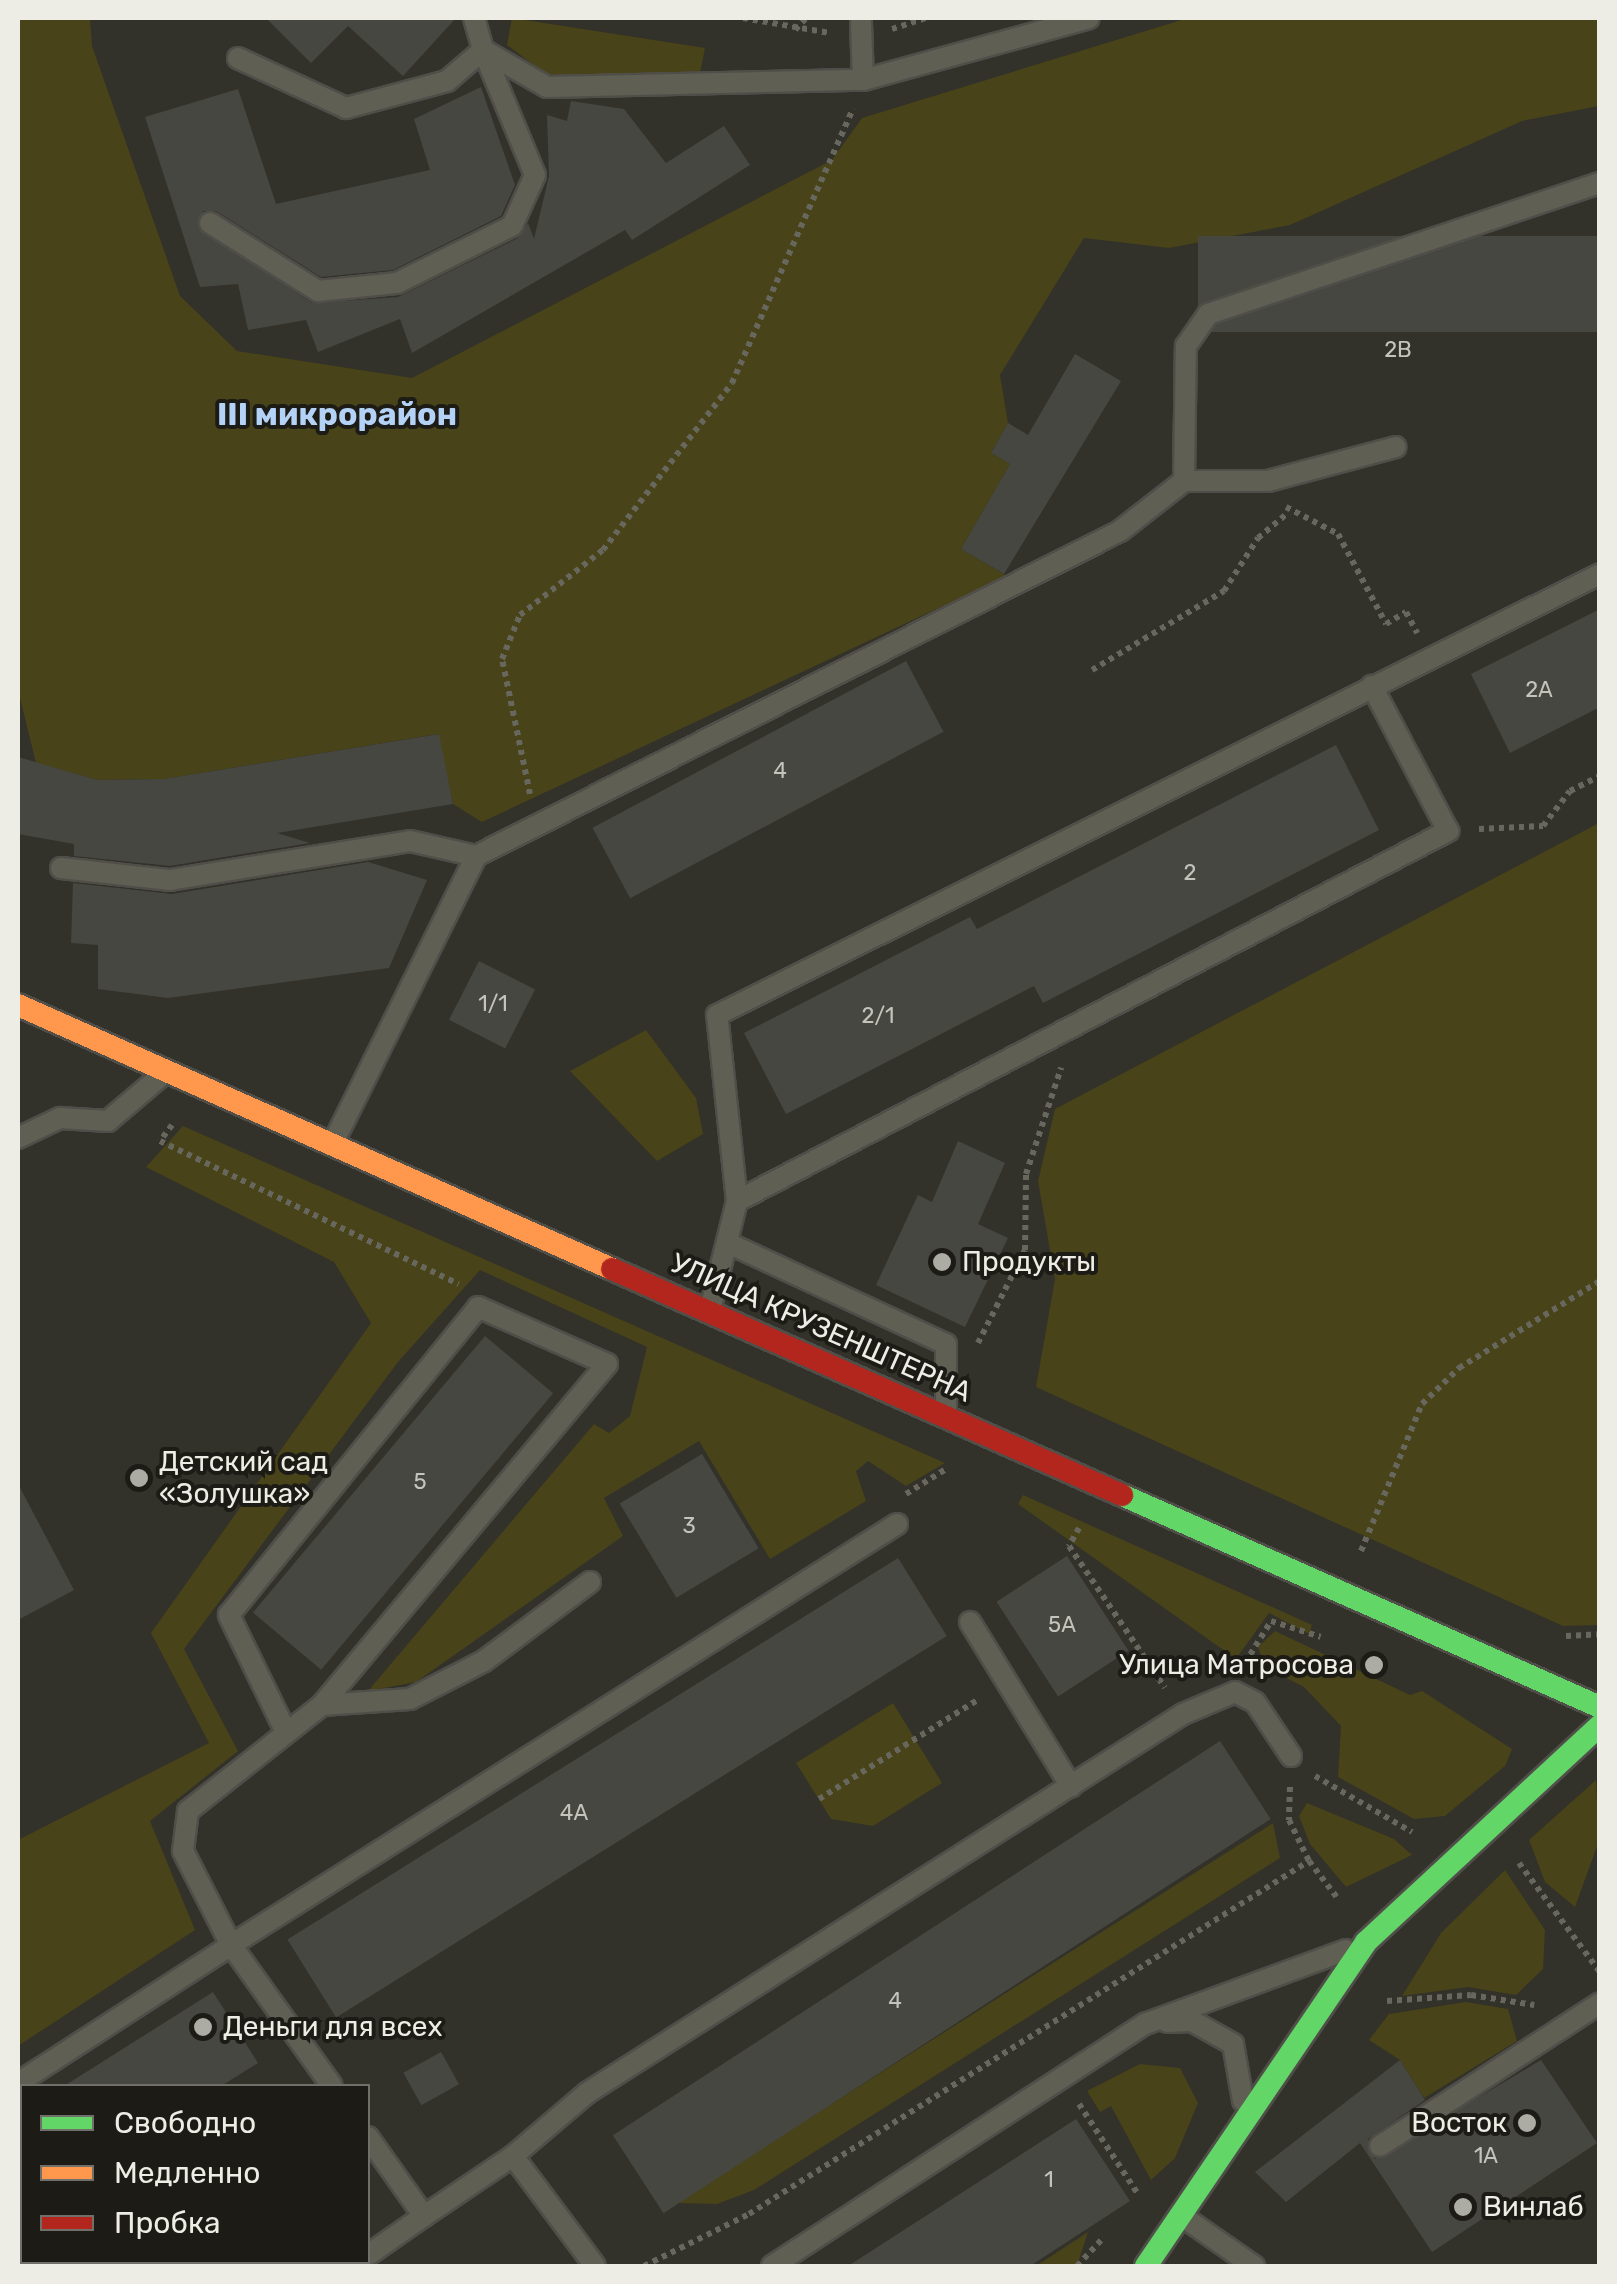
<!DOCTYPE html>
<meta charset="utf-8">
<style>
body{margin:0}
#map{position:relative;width:1617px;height:2284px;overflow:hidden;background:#32312a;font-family:Rubik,sans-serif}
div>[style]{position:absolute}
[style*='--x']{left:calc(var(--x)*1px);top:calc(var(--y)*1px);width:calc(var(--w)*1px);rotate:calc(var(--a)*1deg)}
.green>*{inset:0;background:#484318}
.building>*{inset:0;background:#474741;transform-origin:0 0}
.path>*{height:6px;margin-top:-3px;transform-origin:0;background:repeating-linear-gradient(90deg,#68675e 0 5px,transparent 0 10px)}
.roads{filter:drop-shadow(2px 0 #4f4e49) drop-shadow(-2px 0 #4f4e49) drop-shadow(0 2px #4f4e49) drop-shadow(0 -2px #4f4e49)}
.lane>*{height:20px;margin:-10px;padding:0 10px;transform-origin:10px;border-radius:10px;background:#605f54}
.fast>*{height:22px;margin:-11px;padding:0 11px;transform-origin:11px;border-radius:11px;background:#63d668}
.slow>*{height:22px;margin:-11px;padding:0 11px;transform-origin:11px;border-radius:11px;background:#ff974d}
.jam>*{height:22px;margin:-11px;padding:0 11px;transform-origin:11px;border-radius:11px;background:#b3261e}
.dots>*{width:28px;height:28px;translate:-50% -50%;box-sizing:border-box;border:5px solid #1c1b16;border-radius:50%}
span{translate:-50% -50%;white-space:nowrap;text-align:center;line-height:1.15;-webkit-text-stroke:8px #1c1b16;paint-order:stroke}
.number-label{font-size:22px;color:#c4c4bc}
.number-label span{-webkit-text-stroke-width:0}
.poi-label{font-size:28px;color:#eeede5}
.left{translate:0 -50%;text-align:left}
.right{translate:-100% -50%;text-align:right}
.street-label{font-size:28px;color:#eeede5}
.quarter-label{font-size:32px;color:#b4d2f6;font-weight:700}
.frame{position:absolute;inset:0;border:20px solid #eeede5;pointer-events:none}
.legend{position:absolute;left:20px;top:2084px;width:350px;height:180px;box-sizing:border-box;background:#1c1b16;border:2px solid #706f69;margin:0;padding:12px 18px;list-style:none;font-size:30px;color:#eeede5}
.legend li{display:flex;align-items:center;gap:20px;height:50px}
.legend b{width:50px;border:2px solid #706f69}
</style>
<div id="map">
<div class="green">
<div style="clip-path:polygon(18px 18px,90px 18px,92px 46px,180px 296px,237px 351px,412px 378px,832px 160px,862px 118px,1188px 18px,1599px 18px,1599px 106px,1522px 121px,1290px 225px,1169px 248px,1084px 238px,1000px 375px,1008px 423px,991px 453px,1010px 464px,961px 549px,1007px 576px,482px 822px,453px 804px,438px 734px,164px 779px,97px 780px,36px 763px,18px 690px)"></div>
<div style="clip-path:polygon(512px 18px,705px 48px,700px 73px,547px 75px,507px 45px)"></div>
<div style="clip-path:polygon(1599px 823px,1600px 1625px,1563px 1626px,1036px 1387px,1055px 1279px,1038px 1181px,1055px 1109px)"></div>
<div style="clip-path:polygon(646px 1030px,696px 1098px,703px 1134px,657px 1161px,570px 1071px)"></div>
<div style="clip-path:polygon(183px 1126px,945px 1463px,906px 1486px,868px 1461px,856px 1471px,866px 1501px,770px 1559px,699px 1441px,604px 1498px,623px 1536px,416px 1682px,368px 1691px,594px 1424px,609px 1433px,630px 1416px,647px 1347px,480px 1270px,398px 1362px,184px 1649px,238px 1751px,150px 1821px,195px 1930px,18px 2046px,18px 1840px,209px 1743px,151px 1633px,371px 1323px,334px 1262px,146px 1167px)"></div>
<div style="clip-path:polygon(1023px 1495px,1312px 1625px,1309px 1634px,1269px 1613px,1236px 1659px,1018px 1504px)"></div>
<div style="clip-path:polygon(1275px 1631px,1410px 1695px,1422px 1691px,1512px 1749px,1505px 1766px,1445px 1816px,1414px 1819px,1338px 1777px,1341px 1726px,1304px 1687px,1265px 1667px,1258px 1647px)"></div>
<div style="clip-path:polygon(893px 1703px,942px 1783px,873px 1826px,831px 1819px,796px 1763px)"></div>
<div style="clip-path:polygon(1596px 1780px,1599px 1841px,1575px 1907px,1545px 1882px,1529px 1840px)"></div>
<div style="clip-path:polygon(1307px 1803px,1394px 1839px,1412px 1855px,1346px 1887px,1310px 1844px,1299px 1816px)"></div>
<div style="clip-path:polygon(1273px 1823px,1280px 1858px,754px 2190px,717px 2204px,676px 2203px)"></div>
<div style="clip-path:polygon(1505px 1870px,1545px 1930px,1543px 1969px,1516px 1995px,1468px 1987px,1402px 1996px,1441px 1933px)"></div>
<div style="clip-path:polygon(1466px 2002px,1508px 2009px,1517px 2041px,1424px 2098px,1400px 2060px,1369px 2040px,1389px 2014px)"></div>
<div style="clip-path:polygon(1140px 2064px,1180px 2068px,1198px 2103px,1175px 2158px,1151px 2180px,1111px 2106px,1100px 2112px,1087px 2091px)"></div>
<div style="clip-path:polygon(1088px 2232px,1077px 2266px,1036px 2266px)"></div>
</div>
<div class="building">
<div style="clip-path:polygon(266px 18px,456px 18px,403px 76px,348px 26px,311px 63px)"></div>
<div style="clip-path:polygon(481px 87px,515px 185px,501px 216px,393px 270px,321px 277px,216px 211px,203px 211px,198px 228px,312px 303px,398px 297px,518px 238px,528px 223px,534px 239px,549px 176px,547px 115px,567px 121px,571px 101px,624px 109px,666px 163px,724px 126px,750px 165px,632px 240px,625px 230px,412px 353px,400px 319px,318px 352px,306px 320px,248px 330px,238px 284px,200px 287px,145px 117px,238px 89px,276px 204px,430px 170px,414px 119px)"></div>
<div style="left:1600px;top:236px;width:96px;height:402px;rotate:90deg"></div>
<div style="clip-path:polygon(1075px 354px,1121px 381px,1004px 574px,961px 549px,1010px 464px,991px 453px,1008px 423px,1028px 435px)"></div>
<div style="clip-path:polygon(1600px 609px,1600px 707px,1510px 753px,1471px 674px)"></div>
<div style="left:906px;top:661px;width:80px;height:355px;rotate:62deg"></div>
<div style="clip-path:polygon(439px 734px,453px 804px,277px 833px,310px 843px,170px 866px,74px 856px,74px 844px,18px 834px,18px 757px,97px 780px,164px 779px)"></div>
<div style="clip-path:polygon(1336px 745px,1379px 830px,1043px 1003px,1034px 986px,786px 1114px,744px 1033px,970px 917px,977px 929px)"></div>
<div style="clip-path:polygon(368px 862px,427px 880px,389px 968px,168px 998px,98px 989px,98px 945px,71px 943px,73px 883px,172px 894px)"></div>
<div style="left:479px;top:961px;width:63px;height:66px;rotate:27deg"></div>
<div style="clip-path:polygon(958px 1141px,1005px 1163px,978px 1224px,1008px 1238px,965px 1327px,876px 1285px,918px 1195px,932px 1202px)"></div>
<div style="left:485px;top:1336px;width:89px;height:361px;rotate:40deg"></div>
<div style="left:702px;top:1454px;width:110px;height:96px;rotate:59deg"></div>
<div style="clip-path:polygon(18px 1484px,74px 1590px,18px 1620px)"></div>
<div style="left:1067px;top:1556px;width:113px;height:84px;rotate:57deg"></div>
<div style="left:898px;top:1558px;width:92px;height:720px;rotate:58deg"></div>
<div style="left:1220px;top:1741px;width:93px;height:724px;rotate:57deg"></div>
<div style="clip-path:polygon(213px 1992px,258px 2063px,221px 2086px,64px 2086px)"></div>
<div style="left:441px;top:2052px;width:37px;height:43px;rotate:61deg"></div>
<div style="clip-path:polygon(1400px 2060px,1425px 2100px,1368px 2139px,1375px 2159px,1541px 2060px,1597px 2143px,1432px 2252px,1360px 2143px,1286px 2202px,1255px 2172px)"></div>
<div style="clip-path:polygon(1076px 2119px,1130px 2201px,1030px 2266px,848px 2266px)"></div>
</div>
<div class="path">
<div style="--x:743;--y:18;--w:88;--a:9.8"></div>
<div style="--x:892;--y:29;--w:36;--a:-18"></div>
<div style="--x:795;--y:30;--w:16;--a:-47"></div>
<div style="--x:1286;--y:507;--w:59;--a:27.4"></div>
<div style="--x:1338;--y:534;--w:102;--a:61.9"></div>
<div style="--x:1386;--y:624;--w:23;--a:-31"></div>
<div style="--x:1406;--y:612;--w:24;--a:62"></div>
<div style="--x:1092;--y:670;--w:154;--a:-30.9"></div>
<div style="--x:1224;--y:591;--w:63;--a:-57.3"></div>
<div style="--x:1258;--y:538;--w:40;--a:-40"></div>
<div style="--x:530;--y:794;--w:138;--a:-101.7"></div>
<div style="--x:502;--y:659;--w:48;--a:-67.8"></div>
<div style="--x:520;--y:615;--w:105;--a:-38.1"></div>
<div style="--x:603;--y:550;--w:211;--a:-52.3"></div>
<div style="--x:732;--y:383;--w:300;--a:-66.2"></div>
<div style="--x:1479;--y:829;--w:64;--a:-2.7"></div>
<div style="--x:1543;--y:826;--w:44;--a:-52.4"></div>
<div style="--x:1570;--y:791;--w:34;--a:-27"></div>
<div style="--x:172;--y:1125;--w:20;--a:127"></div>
<div style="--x:160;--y:1141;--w:331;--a:25.6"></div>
<div style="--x:978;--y:1343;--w:104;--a:-63.2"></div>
<div style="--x:1025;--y:1250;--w:76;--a:-89.2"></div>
<div style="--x:1026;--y:1174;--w:112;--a:-71.7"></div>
<div style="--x:906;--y:1494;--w:47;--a:-32"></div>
<div style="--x:1079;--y:1528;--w:21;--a:119"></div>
<div style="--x:1069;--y:1546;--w:171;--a:55.9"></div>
<div style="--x:1361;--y:1551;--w:159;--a:-67.5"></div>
<div style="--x:1422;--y:1404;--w:52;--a:-44.2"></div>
<div style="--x:1459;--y:1368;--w:166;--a:-31.7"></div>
<div style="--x:1566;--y:1636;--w:34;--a:-3"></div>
<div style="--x:1245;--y:1663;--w:49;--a:-58.2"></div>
<div style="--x:1271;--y:1621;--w:52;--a:17.7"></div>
<div style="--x:1315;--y:1776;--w:112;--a:30"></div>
<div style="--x:1290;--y:1787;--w:33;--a:92"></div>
<div style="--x:1289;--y:1820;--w:46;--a:64"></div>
<div style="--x:819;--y:1799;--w:189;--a:-32"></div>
<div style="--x:1519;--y:1863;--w:136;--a:53.4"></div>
<div style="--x:1387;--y:2001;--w:84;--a:-4.1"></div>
<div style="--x:1471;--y:1995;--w:64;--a:9"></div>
<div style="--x:1079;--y:2104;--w:108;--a:56.8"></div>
<div style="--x:644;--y:2266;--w:117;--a:-26.3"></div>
<div style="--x:749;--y:2214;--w:662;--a:-32.23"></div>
<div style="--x:1309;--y:1861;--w:49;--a:52.4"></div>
<div style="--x:1077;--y:2266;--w:38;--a:-47"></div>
</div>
<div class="roads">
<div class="lane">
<div style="--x:474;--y:18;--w:33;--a:74"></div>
<div style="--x:483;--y:50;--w:74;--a:30"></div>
<div style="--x:547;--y:87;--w:316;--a:-1.3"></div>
<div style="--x:863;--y:80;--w:234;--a:-15.3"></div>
<div style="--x:861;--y:23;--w:57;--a:88"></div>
<div style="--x:210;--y:223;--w:128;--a:32.2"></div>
<div style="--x:318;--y:291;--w:79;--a:-5.8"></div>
<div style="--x:397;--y:283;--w:128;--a:-26.4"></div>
<div style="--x:512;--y:226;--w:56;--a:-65.7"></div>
<div style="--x:535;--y:175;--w:135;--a:-112.6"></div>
<div style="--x:483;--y:50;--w:48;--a:139.3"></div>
<div style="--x:447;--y:81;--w:105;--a:165"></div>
<div style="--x:346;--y:108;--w:119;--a:-155.2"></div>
<div style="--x:1184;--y:481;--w:84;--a:0"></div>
<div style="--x:1268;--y:481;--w:132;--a:-14.9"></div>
<div style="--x:61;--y:868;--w:110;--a:6.3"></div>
<div style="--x:170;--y:880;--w:243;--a:-9.2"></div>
<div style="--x:410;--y:841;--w:68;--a:12.8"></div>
<div style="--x:18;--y:1138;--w:47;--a:-25.5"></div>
<div style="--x:60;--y:1118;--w:48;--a:3.6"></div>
<div style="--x:108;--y:1121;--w:70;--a:-40.3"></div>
<div style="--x:333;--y:1143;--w:321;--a:-63.5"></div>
<div style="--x:476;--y:856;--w:721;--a:-26.78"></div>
<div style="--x:1120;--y:531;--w:81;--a:-38"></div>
<div style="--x:1184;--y:481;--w:135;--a:-89.2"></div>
<div style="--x:1186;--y:346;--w:39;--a:-55"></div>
<div style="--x:1208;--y:314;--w:413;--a:-18.5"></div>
<div style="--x:737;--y:1201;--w:802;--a:-27.49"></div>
<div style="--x:1448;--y:831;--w:164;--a:-117.7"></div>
<div style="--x:728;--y:1243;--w:240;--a:24.9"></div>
<div style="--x:946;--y:1344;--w:71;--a:90"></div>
<div style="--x:710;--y:1310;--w:112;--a:-76.1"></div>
<div style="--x:737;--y:1201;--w:187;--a:-96.1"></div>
<div style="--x:717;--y:1015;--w:987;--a:-26.54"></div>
<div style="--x:590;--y:1582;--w:132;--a:143.3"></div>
<div style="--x:484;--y:1661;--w:83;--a:152.8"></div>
<div style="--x:410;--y:1699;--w:88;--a:176.1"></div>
<div style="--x:322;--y:1705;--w:171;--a:141.7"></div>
<div style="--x:188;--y:1811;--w:40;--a:97.1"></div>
<div style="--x:183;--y:1851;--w:106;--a:62.9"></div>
<div style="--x:231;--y:1945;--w:788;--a:-32.3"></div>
<div style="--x:970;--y:1622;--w:193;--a:58.4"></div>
<div style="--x:284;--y:1728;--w:126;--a:-116"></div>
<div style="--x:229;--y:1615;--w:396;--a:-51"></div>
<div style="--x:478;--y:1307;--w:141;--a:23.8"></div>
<div style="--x:607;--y:1364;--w:444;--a:129.9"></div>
<div style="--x:1167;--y:2022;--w:25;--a:-2"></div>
<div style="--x:1192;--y:2021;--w:47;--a:29.3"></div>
<div style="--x:1233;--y:2044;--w:58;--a:80"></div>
<div style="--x:18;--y:2083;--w:254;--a:-32.9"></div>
<div style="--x:231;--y:1945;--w:173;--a:54.4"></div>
<div style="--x:368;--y:2137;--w:97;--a:54.7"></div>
<div style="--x:424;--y:2216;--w:107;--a:-34"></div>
<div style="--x:513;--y:2156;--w:137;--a:53.3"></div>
<div style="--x:1380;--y:2146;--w:262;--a:-33"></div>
<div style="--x:513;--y:2156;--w:97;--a:-40.4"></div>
<div style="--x:587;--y:2093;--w:706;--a:-32.45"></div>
<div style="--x:1183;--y:1714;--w:56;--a:-22.9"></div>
<div style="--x:1235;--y:1692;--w:22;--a:27"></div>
<div style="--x:1255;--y:1702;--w:65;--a:56.3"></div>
<div style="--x:1186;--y:2219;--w:83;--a:34.7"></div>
<div style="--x:368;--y:2255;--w:68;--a:-34.9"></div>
<div style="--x:772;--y:2266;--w:445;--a:-33"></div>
<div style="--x:1145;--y:2024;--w:214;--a:-20.2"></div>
</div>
<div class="fast">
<div style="--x:1122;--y:1495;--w:523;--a:23.92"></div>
<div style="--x:1146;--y:2266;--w:392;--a:-55.8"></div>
<div style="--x:1366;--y:1942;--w:319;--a:-42.8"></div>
</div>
<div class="slow">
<div style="--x:18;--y:1005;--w:650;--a:23.96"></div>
</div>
<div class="jam">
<div style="--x:612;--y:1269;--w:558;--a:23.9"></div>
</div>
</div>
<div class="dots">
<div style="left:942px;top:1262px;background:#acaba4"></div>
<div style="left:139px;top:1478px;background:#acaba4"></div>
<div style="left:1374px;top:1665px;background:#acaba4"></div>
<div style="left:203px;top:2027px;background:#acaba4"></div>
<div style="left:1527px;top:2123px;background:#acaba4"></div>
<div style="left:1463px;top:2207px;background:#acaba4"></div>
</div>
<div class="number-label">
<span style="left:1398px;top:350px">2В</span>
<span style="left:1539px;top:690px">2А</span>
<span style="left:780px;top:771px">4</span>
<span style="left:1190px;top:873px">2</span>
<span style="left:493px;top:1004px">1/1</span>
<span style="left:878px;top:1016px">2/1</span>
<span style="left:420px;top:1482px">5</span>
<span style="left:689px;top:1526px">3</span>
<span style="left:1062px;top:1625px">5А</span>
<span style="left:574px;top:1813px">4А</span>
<span style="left:895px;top:2001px">4</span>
<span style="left:1486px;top:2156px">1А</span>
<span style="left:1049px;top:2180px">1</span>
</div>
<div class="poi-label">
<span class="left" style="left:962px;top:1262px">Продукты</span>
<span class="left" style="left:159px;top:1478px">Детский сад<br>«Золушка»</span>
<span class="right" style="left:1354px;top:1665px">Улица Матросова</span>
<span class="left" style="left:223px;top:2027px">Деньги для всех</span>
<span class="right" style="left:1507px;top:2123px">Восток</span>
<span class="left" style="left:1483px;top:2207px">Винлаб</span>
</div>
<div class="street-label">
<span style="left:821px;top:1328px;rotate:24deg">УЛИЦА КРУЗЕНШТЕРНА</span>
</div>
<div class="quarter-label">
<span style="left:337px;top:414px">III микрорайон</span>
</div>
<div class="frame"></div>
<ul class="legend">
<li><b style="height:12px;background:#63d668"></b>Свободно</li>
<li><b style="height:12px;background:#ff974d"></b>Медленно</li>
<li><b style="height:12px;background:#b3261e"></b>Пробка</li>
</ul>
</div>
